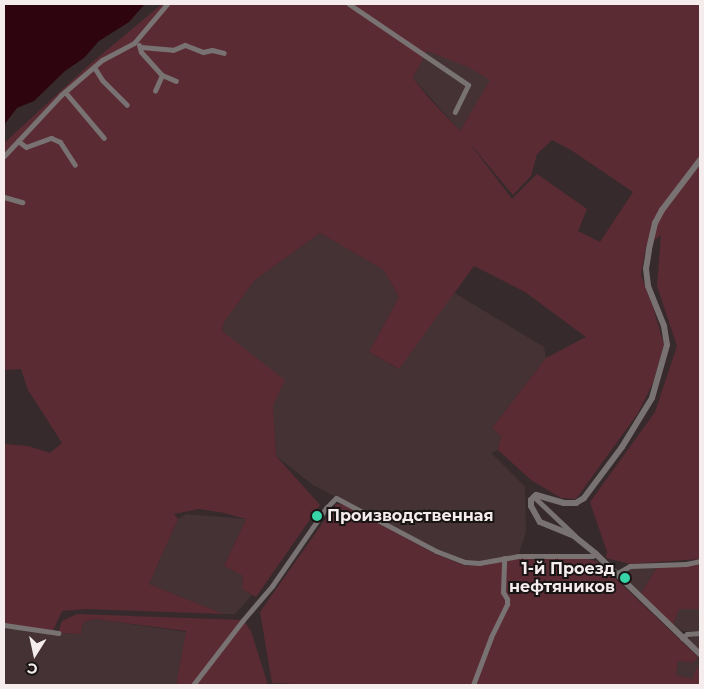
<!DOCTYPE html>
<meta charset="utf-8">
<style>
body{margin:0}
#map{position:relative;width:704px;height:689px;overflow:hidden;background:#362a2c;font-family:Montserrat,sans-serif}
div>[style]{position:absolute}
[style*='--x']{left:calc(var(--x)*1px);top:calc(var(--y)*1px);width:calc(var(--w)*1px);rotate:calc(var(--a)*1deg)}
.built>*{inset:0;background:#443234}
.green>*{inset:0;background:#5b2b33}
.water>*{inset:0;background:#2e040e}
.minor>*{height:5px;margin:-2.5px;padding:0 2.5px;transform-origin:2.5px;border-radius:2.5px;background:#797273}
.tertiary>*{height:6px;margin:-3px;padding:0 3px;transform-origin:3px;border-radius:3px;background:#797273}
.dots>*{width:14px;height:14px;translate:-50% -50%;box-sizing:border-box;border:2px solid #1a1515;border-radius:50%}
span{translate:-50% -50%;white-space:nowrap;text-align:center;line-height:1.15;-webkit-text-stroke:4px #1a1515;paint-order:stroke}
.poi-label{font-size:16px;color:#f4eced;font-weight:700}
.left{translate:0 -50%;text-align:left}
.right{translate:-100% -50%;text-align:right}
.frame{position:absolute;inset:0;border:5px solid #f4eced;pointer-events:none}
.north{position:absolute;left:10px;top:629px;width:50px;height:50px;-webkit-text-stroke:4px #1a1515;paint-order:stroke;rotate:190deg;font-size:14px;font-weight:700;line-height:20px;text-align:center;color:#f4eced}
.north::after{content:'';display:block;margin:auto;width:18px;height:22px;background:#f4eced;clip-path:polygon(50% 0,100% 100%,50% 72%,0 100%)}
</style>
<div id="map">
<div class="built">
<div style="clip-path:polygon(427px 51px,469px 67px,491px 80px,460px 131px,413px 78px)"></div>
<div style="clip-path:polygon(320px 233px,384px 270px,399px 297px,369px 352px,398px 369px,453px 292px,544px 347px,546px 358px,492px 428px,501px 436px,498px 450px,491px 453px,525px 487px,526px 532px,518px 556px,479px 563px,457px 560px,313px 485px,276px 456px,273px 406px,222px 332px,224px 322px,255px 280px)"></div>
<div style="clip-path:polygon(186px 514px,246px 519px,224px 566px,243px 576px,242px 589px,252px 595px,235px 614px,224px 614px,149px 584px,178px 519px)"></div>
<div style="clip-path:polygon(631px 567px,657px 567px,641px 593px,623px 577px)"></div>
<div style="clip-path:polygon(679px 609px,700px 609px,700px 631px,682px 631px,673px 625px)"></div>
<div style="clip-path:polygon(95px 619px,186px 632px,176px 685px,4px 685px,4px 626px,52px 633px,81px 634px,83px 622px)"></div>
<div style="clip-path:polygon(700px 634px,700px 651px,689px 641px,689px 638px)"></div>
<div style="clip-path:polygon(698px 657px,700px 671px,697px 667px,692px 679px,676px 676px,678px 661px,693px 663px)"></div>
</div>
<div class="green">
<div style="clip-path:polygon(evenodd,162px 4px,700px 4px,700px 559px,630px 564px,606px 558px,607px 552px,590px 502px,655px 412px,677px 346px,657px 286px,661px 235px,646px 246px,641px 275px,653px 307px,664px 345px,653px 383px,638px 413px,576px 499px,561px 498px,531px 480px,498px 450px,501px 436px,492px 428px,546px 358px,586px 337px,525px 292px,474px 266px,399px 369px,369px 352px,399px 297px,384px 270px,320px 233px,255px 280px,224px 322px,222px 331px,285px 380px,273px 406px,276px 456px,320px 505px,256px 597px,242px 589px,243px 576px,224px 566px,246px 519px,224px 513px,199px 509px,174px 514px,178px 519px,149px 584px,224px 614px,86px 609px,62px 611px,52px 633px,4px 626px,4px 444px,28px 446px,50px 453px,62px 443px,28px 390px,21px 369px,4px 370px,4px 143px,89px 65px,162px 4px,427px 51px,468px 67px,490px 80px,460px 131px,428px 97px,413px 78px,427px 51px,162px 4px,552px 140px,571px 150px,633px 192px,600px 242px,578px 231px,587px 209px,537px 174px,512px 199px,468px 141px,513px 195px,531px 176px,537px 154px,552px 140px)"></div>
<div style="clip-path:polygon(336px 504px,345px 505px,435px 554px,466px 566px,487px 565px,518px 558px,585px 558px,598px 562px,698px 657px,693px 663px,678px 661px,676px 675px,692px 679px,697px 667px,700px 671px,700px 685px,322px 685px,272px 683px,260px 612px)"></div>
<div style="clip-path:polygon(700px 563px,700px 609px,679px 609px,673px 625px,641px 593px,657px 567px)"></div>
<div style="clip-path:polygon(77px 614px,243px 620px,251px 631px,268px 685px,176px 685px,186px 631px,95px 619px,83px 622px,81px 634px,58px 633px,62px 621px)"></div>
</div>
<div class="water">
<div style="clip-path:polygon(4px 4px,145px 4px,129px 22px,99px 41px,84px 58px,65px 71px,34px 101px,17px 108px,4px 125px)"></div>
</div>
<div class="minor">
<div style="--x:349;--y:4;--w:144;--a:34.2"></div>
<div style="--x:468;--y:85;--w:30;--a:116"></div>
<div style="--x:139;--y:45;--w:7;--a:74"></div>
<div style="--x:141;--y:52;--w:31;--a:48"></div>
<div style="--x:162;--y:75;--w:17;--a:114"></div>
<div style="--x:141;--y:47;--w:32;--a:5"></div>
<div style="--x:173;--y:50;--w:13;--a:-23"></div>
<div style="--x:185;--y:45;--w:19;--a:21"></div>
<div style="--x:203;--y:52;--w:9;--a:-13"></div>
<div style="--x:212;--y:50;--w:12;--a:14"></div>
<div style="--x:94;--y:67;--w:15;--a:58"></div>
<div style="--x:102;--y:80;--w:35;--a:45"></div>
<div style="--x:162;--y:75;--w:15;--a:23"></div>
<div style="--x:65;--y:92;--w:60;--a:49.7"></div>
<div style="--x:18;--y:141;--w:10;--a:37"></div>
<div style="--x:26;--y:147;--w:27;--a:-20"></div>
<div style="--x:51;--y:138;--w:10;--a:24"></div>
<div style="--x:60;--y:142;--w:27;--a:57"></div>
<div style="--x:4;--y:156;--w:83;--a:-46.9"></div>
<div style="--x:61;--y:95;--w:54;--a:-40.5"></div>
<div style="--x:102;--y:60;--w:36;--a:-28"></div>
<div style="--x:134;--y:43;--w:51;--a:-49.8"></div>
<div style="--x:4;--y:197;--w:19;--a:16"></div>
<div style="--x:533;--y:496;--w:55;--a:43.5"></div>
<div style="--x:616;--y:574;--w:16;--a:-30"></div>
<div style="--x:630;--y:566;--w:56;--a:-2"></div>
<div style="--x:686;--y:564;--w:14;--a:-12"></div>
<div style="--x:4;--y:625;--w:55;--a:8.4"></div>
<div style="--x:682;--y:638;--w:6;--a:-39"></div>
<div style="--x:687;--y:634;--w:13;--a:-4"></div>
<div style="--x:193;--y:685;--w:82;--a:-52.4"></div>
<div style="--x:243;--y:620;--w:45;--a:-49.5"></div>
<div style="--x:272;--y:586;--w:95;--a:-55.3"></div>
<div style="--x:326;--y:508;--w:14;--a:-45"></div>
<div style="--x:336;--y:498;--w:113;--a:27.9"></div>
<div style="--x:436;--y:551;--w:31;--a:21"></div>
<div style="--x:465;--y:562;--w:14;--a:4"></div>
<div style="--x:479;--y:563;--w:40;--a:-10"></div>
<div style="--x:518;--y:556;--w:74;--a:0"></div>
<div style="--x:592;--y:556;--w:4;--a:-27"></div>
<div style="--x:473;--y:685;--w:51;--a:-69.4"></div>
<div style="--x:491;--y:637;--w:37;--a:-64"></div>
<div style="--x:507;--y:604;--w:5;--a:-90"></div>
<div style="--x:507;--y:599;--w:8;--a:-120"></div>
<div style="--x:503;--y:592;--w:34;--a:-88"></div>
</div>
<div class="tertiary">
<div style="--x:700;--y:160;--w:63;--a:127.2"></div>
<div style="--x:662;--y:210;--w:15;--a:118"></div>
<div style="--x:655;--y:223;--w:28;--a:103"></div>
<div style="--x:649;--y:250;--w:19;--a:99"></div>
<div style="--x:646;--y:269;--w:17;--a:83"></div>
<div style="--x:648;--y:286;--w:43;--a:68.2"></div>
<div style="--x:664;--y:326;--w:19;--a:81"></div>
<div style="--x:667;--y:345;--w:55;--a:105.8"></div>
<div style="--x:652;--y:398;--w:57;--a:121.5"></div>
<div style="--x:622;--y:447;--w:64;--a:126.7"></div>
<div style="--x:584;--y:498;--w:9;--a:148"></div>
<div style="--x:576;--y:503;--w:12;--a:180"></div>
<div style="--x:564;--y:503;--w:29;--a:-164"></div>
<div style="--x:536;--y:495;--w:7;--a:135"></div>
<div style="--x:531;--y:500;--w:6;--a:90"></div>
<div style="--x:531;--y:506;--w:18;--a:61"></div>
<div style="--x:540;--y:522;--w:37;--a:22"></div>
<div style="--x:574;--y:536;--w:28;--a:39"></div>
<div style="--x:596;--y:554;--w:144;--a:43.9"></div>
</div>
<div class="dots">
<div style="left:317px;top:516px;background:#36d4a7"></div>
<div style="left:625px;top:578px;background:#36d4a7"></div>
</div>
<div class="poi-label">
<span class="left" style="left:327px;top:516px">Производственная</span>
<span class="right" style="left:615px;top:578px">1-й Проезд<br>нефтяников</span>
</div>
<div class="frame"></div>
<div class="north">С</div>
</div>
